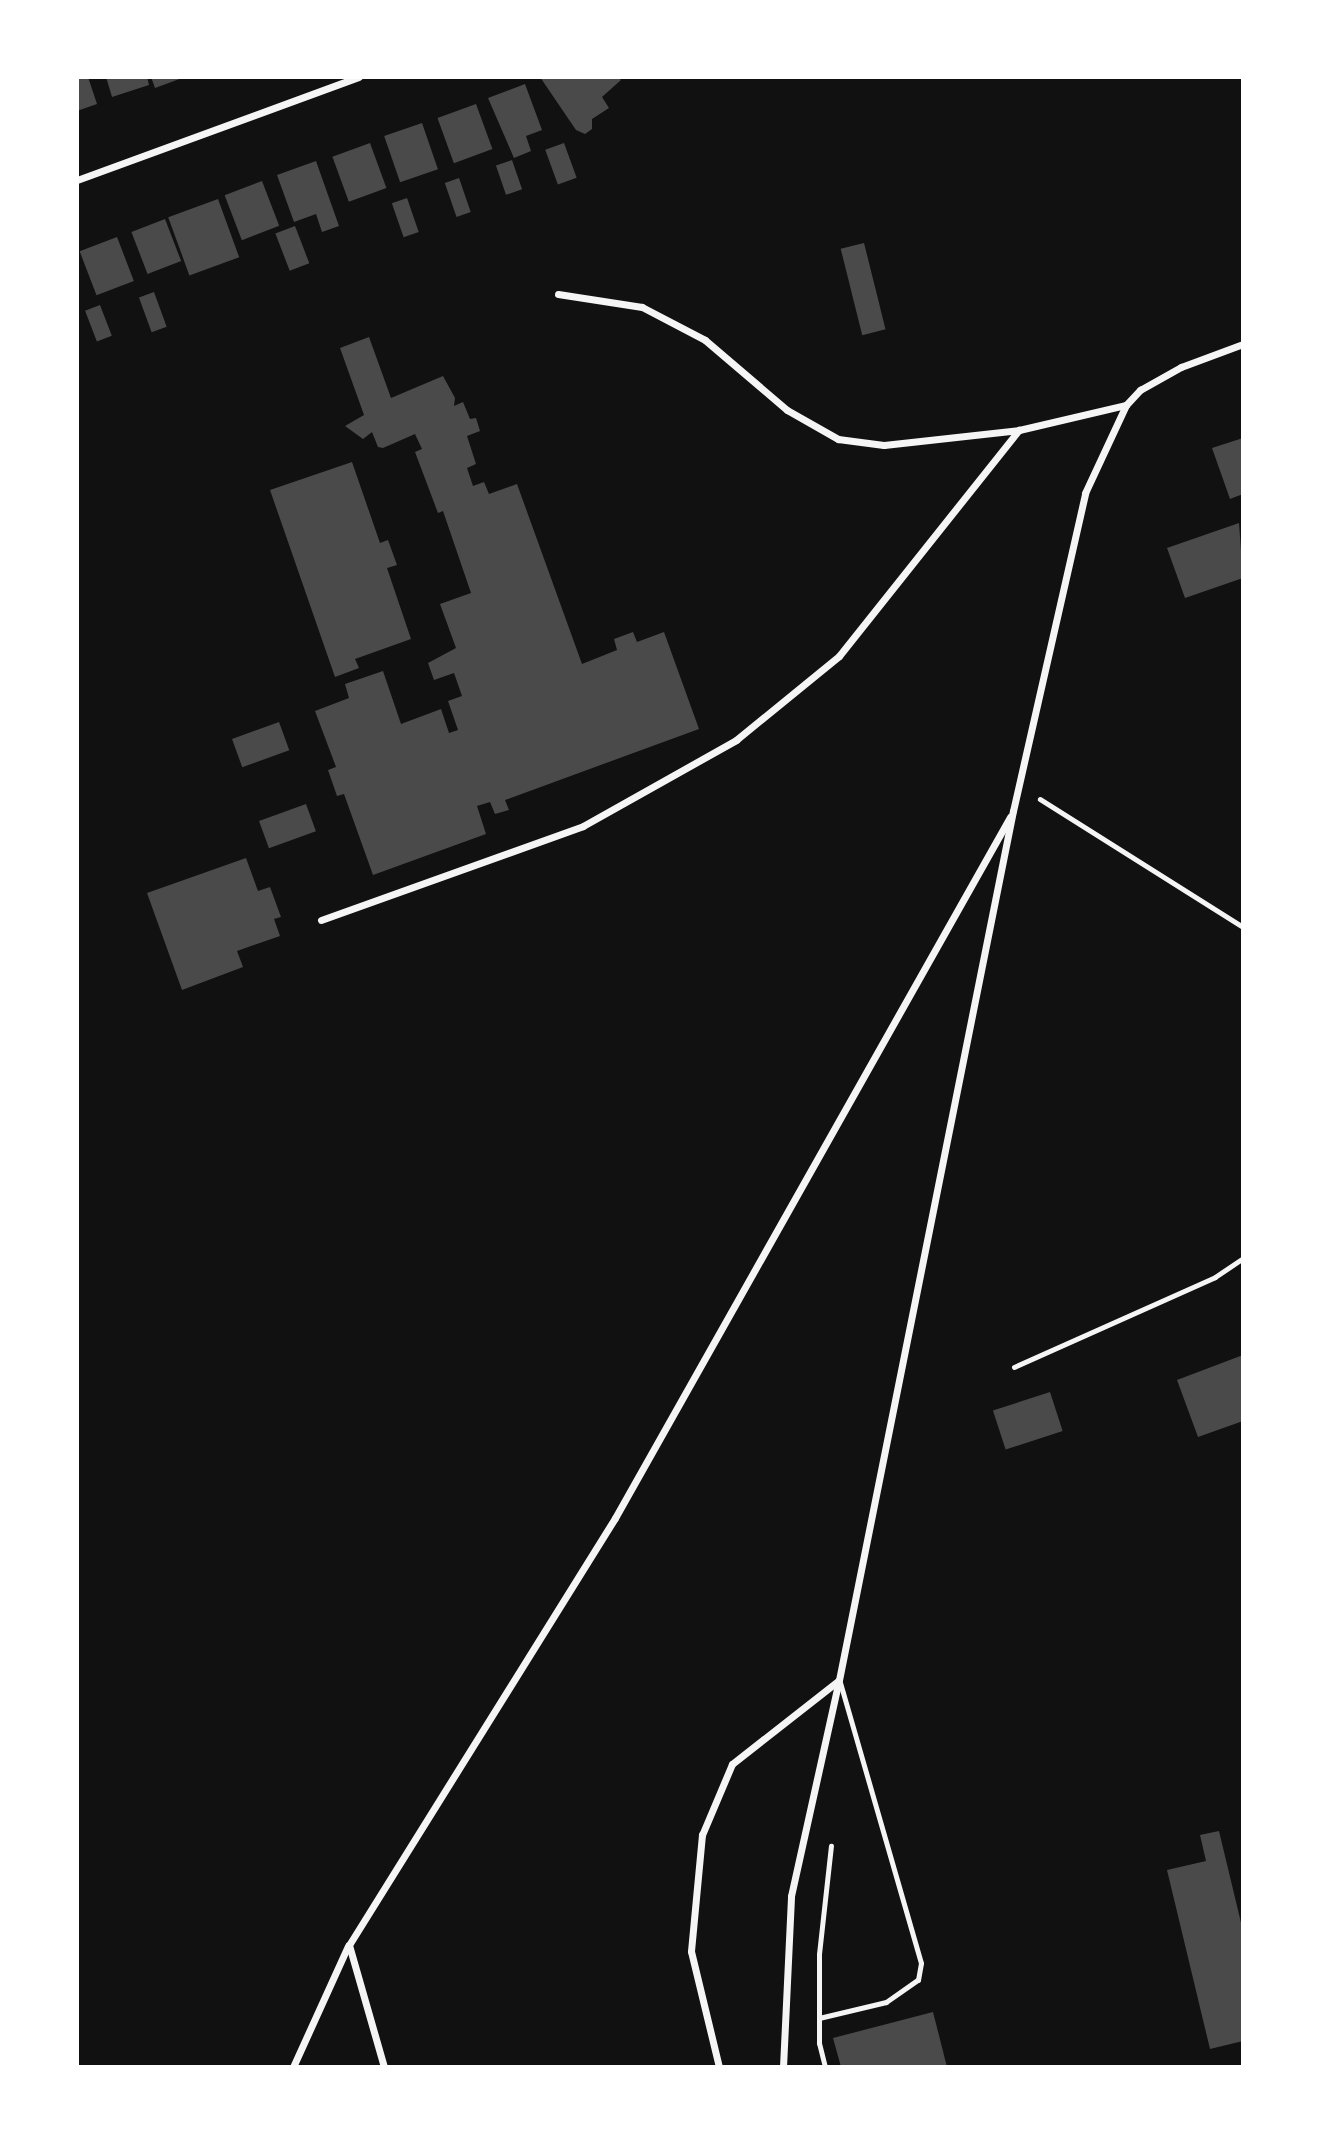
<!DOCTYPE html>
<style>
body{margin:0}
#map{position:relative;width:1320px;height:2144px;overflow:hidden;background:#111;font-family:"Nunito Sans",sans-serif}
div>[style]{position:absolute}
[style*='--x']{left:calc(var(--x)*1px);top:calc(var(--y)*1px);width:calc(var(--w)*1px);rotate:calc(var(--a)*1deg)}
.building>*{inset:0;background:#4a4a4a;transform-origin:0 0}
.path>*{height:4.5px;margin:-2.25px;padding:0 2.25px;transform-origin:2.25px;border-radius:2.25px;background:#f5f5f5}
.service>*{height:5px;margin:-2.5px;padding:0 2.5px;transform-origin:2.5px;border-radius:2.5px;background:#f5f5f5}
.minor>*{height:7px;margin:-3.5px;padding:0 3.5px;transform-origin:3.5px;border-radius:3.5px;background:#f5f5f5}
span{translate:-50% -50%;white-space:nowrap;text-align:center;line-height:1.15;-webkit-text-stroke:5px #fff;paint-order:stroke}
.frame{position:absolute;inset:0;border:79px solid #fff;pointer-events:none}
</style>
<div id="map">
<div class="building">
<div style="clip-path:polygon(77px 77px,88px 77px,97px 104px,77px 111px)"></div>
<div style="clip-path:polygon(106px 77px,147px 77px,149px 85px,112px 97px)"></div>
<div style="clip-path:polygon(151px 77px,185px 77px,155px 88px)"></div>
<div style="clip-path:polygon(540px 77px,618px 77px,621px 80px,602px 97px,609px 108px,592px 119px,592px 129px,585px 134px,576px 130px)"></div>
<div style="clip-path:polygon(525px 84px,542px 130px,526px 136px,531px 151px,514px 158px,488px 98px)"></div>
<div style="left:476px;top:104px;width:48px;height:41px;rotate:70deg"></div>
<div style="left:422px;top:123px;width:49px;height:40px;rotate:71deg"></div>
<div style="left:370px;top:143px;width:48px;height:40px;rotate:70deg"></div>
<div style="left:564px;top:143px;width:37px;height:20px;rotate:70deg"></div>
<div style="left:512px;top:160px;width:31px;height:17px;rotate:71deg"></div>
<div style="clip-path:polygon(316px 161px,339px 226px,322px 232px,316px 214px,294px 222px,277px 175px)"></div>
<div style="left:459px;top:178px;width:36px;height:15px;rotate:71deg"></div>
<div style="left:262px;top:181px;width:48px;height:40px;rotate:69deg"></div>
<div style="left:407px;top:198px;width:36px;height:16px;rotate:71deg"></div>
<div style="left:218px;top:199px;width:62px;height:53px;rotate:70deg"></div>
<div style="left:165px;top:219px;width:45px;height:36px;rotate:69deg"></div>
<div style="left:295px;top:226px;width:40px;height:21px;rotate:69deg"></div>
<div style="left:117px;top:237px;width:47px;height:40px;rotate:69deg"></div>
<div style="left:864px;top:243px;width:89px;height:24px;rotate:76deg"></div>
<div style="left:154px;top:292px;width:37px;height:16px;rotate:70deg"></div>
<div style="left:100px;top:305px;width:33px;height:16px;rotate:69deg"></div>
<div style="clip-path:polygon(369px 337px,391px 398px,443px 376px,455px 398px,454px 406px,463px 402px,470px 419px,476px 418px,480px 431px,467px 436px,476px 464px,467px 468px,473px 486px,484px 482px,489px 494px,517px 484px,582px 664px,617px 650px,614px 639px,633px 632px,637px 642px,664px 632px,699px 729px,505px 800px,509px 810px,495px 814px,490px 802px,477px 806px,486px 834px,373px 875px,344px 794px,337px 796px,328px 770px,336px 767px,315px 711px,349px 698px,345px 684px,383px 671px,401px 724px,441px 709px,449px 733px,458px 730px,448px 701px,462px 696px,454px 673px,434px 680px,428px 663px,456px 648px,440px 604px,471px 593px,443px 511px,438px 513px,415px 452px,422px 449px,415px 434px,383px 448px,378px 447px,372px 432px,363px 439px,345px 426px,364px 415px,340px 348px)"></div>
<div style="clip-path:polygon(1243px 438px,1243px 494px,1230px 499px,1212px 448px)"></div>
<div style="clip-path:polygon(352px 462px,380px 543px,388px 540px,397px 565px,387px 568px,411px 639px,355px 659px,359px 668px,335px 677px,270px 490px)"></div>
<div style="clip-path:polygon(1239px 523px,1243px 578px,1185px 598px,1167px 548px)"></div>
<div style="left:279px;top:722px;width:30px;height:50px;rotate:70deg"></div>
<div style="left:306px;top:804px;width:29px;height:50px;rotate:70deg"></div>
<div style="clip-path:polygon(246px 858px,258px 891px,270px 887px,281px 917px,274px 919px,280px 936px,237px 951px,243px 967px,182px 990px,147px 893px)"></div>
<div style="clip-path:polygon(1243px 1355px,1243px 1421px,1198px 1437px,1177px 1380px)"></div>
<div style="left:1050px;top:1392px;width:41px;height:60px;rotate:72deg"></div>
<div style="clip-path:polygon(1219px 1831px,1243px 1931px,1243px 2041px,1210px 2049px,1167px 1870px,1206px 1861px,1200px 1835px)"></div>
<div style="clip-path:polygon(933px 2012px,947px 2067px,841px 2067px,833px 2038px)"></div>
</div>
<div class="path">
<div style="--x:1040;--y:799;--w:240;--a:32.2"></div>
</div>
<div class="service">
<div style="--x:1014;--y:1367;--w:220;--a:-24.1"></div>
<div style="--x:1215;--y:1277;--w:34;--a:-34"></div>
<div style="--x:819;--y:2018;--w:64;--a:-90"></div>
<div style="--x:819;--y:1954;--w:109;--a:-83.7"></div>
<div style="--x:825;--y:2067;--w:25;--a:-104"></div>
<div style="--x:819;--y:2043;--w:25;--a:-90"></div>
<div style="--x:819;--y:2018;--w:69;--a:-13.4"></div>
<div style="--x:886;--y:2002;--w:39;--a:-35"></div>
<div style="--x:918;--y:1980;--w:17;--a:-80"></div>
<div style="--x:921;--y:1963;--w:291;--a:-106.1"></div>
</div>
<div class="minor">
<div style="--x:77;--y:180;--w:300;--a:-20.1"></div>
<div style="--x:558;--y:294;--w:85;--a:8.8"></div>
<div style="--x:642;--y:307;--w:71;--a:27.6"></div>
<div style="--x:705;--y:340;--w:108;--a:40.5"></div>
<div style="--x:787;--y:410;--w:59;--a:29.6"></div>
<div style="--x:838;--y:439;--w:46;--a:7.4"></div>
<div style="--x:884;--y:445;--w:136;--a:-6.3"></div>
<div style="--x:1019;--y:430;--w:110;--a:-13.2"></div>
<div style="--x:1126;--y:405;--w:21;--a:-47"></div>
<div style="--x:1140;--y:390;--w:47;--a:-29.3"></div>
<div style="--x:1181;--y:367;--w:66;--a:-20.4"></div>
<div style="--x:321;--y:920;--w:278;--a:-19.7"></div>
<div style="--x:583;--y:826;--w:176;--a:-29.3"></div>
<div style="--x:736;--y:740;--w:133;--a:-39.2"></div>
<div style="--x:839;--y:656;--w:289;--a:-51.5"></div>
<div style="--x:293;--y:2067;--w:133;--a:-65.6"></div>
<div style="--x:384;--y:2067;--w:127;--a:-106"></div>
<div style="--x:349;--y:1945;--w:503;--a:-58.08"></div>
<div style="--x:615;--y:1518;--w:805;--a:-60.6"></div>
<div style="--x:719;--y:2067;--w:119;--a:-103.6"></div>
<div style="--x:691;--y:1951;--w:117;--a:-84.6"></div>
<div style="--x:702;--y:1835;--w:77;--a:-67.1"></div>
<div style="--x:732;--y:1764;--w:135;--a:-38.1"></div>
<div style="--x:783;--y:2067;--w:171;--a:-87.3"></div>
<div style="--x:791;--y:1896;--w:221;--a:-77.5"></div>
<div style="--x:839;--y:1680;--w:886;--a:-78.68"></div>
<div style="--x:1013;--y:811;--w:326;--a:-77.2"></div>
<div style="--x:1085;--y:493;--w:97;--a:-65"></div>
</div>
<div class="frame"></div>
</div>
